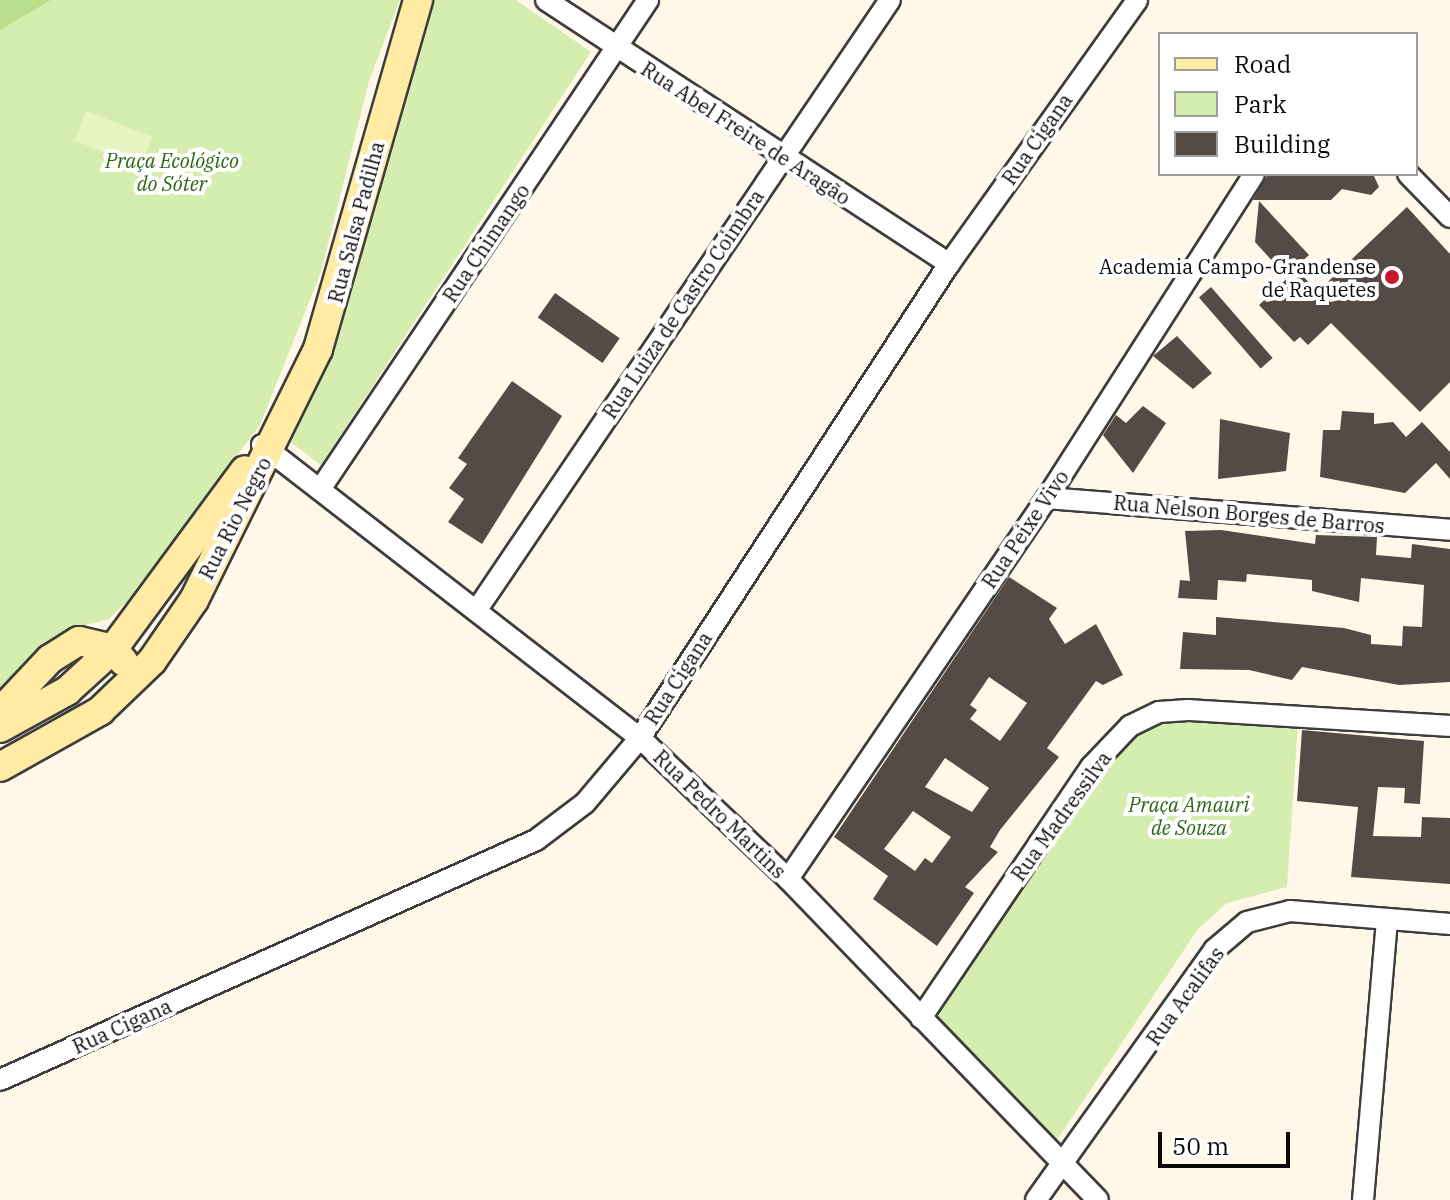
<!DOCTYPE html>
<meta charset="utf-8">
<style>
body{margin:0}
#map{position:relative;width:1450px;height:1200px;overflow:hidden;background:#fff8e8;font-family:"IBM Plex Serif",serif}
div>[style]{position:absolute}
[style*='--x']{left:calc(var(--x)*1px);top:calc(var(--y)*1px);width:calc(var(--w)*1px);rotate:calc(var(--a)*1deg)}
.green>*{inset:0;background:#d5edae}
.forest>*{inset:0;background:#badf8c}
.pitch>*{inset:0;background:#e7f3c1;transform-origin:0 0}
.building>*{inset:0;background:#544a46;transform-origin:0 0}
.roads{filter:drop-shadow(2px 0 #3d3d3d) drop-shadow(-2px 0 #3d3d3d) drop-shadow(0 2px #3d3d3d) drop-shadow(0 -2px #3d3d3d)}
.street>*{height:20px;margin:-10px;padding:0 10px;transform-origin:10px;border-radius:10px;background:#fff}
.secondary>*{height:28px;margin:-14px;padding:0 14px;transform-origin:14px;border-radius:14px;background:#ffeba3}
.dots>*{width:22px;height:22px;translate:-50% -50%;box-sizing:border-box;border:4px solid #fff;border-radius:50%}
span{translate:-50% -50%;white-space:nowrap;text-align:center;line-height:1.15;-webkit-text-stroke:8px #fff;paint-order:stroke}
.street-label{font-size:20px;color:#0a0a0a}
.park-label{font-size:20px;color:#306716;font-style:italic}
.poi-label{font-size:20px;color:#0a0a0a}
.right{translate:-100% -50%;text-align:right}
.legend{position:absolute;left:1158px;top:32px;width:260px;height:144px;box-sizing:border-box;background:#fff;border:2px solid #9d9d9d;margin:0;padding:10px 14px;list-style:none;font-size:24px;color:#0a0a0a}
.legend li{display:flex;align-items:center;gap:16px;height:40px}
.legend b{width:40px;border:2px solid #9d9d9d}
.scale{position:absolute;left:1158px;top:1132px;width:132px;height:36px;box-sizing:border-box;border:4px solid #0a0a0a;border-top:0;padding-left:10px;font-size:24px;line-height:28px;white-space:nowrap;color:#0a0a0a;-webkit-text-stroke:6px #fff;paint-order:stroke}
</style>
<div id="map">
<div class="green">
<div style="clip-path:polygon(0 0,400px 0,369px 81px,321px 272px,260px 425px,131px 597px,109px 619px,74px 628px,35px 654px,0 691px)"></div>
<div style="clip-path:polygon(429px 0,516px 0,591px 52px,321px 465px,285px 438px)"></div>
<div style="clip-path:polygon(1160px 721px,1298px 723px,1287px 887px,1227px 903px,1198px 929px,1053px 1146px,930px 1015px,1095px 775px,1134px 733px)"></div>
</div>
<div class="forest">
<div style="clip-path:polygon(0 0,51px 0,0 30px)"></div>
</div>
<div class="pitch">
<div style="left:86px;top:111px;width:71px;height:32px;rotate:21deg"></div>
</div>
<div class="building">
<div style="clip-path:polygon(1268px 174px,1373px 174px,1379px 187px,1371px 195px,1342px 189px,1331px 200px,1253px 200px)"></div>
<div style="clip-path:polygon(1259px 201px,1309px 255px,1286px 276px,1255px 242px)"></div>
<div style="clip-path:polygon(1407px 207px,1450px 254px,1450px 382px,1420px 412px,1331px 323px,1308px 345px,1300px 337px,1294px 342px,1259px 305px,1297px 269px,1317px 292px)"></div>
<div style="left:1211px;top:287px;width:94px;height:16px;rotate:49deg"></div>
<div style="left:555px;top:293px;width:79px;height:30px;rotate:35deg"></div>
<div style="clip-path:polygon(1177px 336px,1212px 373px,1193px 389px,1153px 356px)"></div>
<div style="clip-path:polygon(512px 381px,562px 416px,482px 544px,448px 522px,464px 499px,449px 488px,467px 464px,458px 458px)"></div>
<div style="clip-path:polygon(1143px 406px,1166px 423px,1133px 473px,1103px 435px,1116px 415px,1126px 423px)"></div>
<div style="clip-path:polygon(1342px 411px,1374px 413px,1374px 424px,1393px 422px,1406px 437px,1422px 422px,1450px 452px,1450px 479px,1436px 463px,1405px 493px,1320px 477px,1323px 430px,1340px 430px)"></div>
<div style="clip-path:polygon(1220px 419px,1290px 433px,1286px 471px,1218px 479px)"></div>
<div style="clip-path:polygon(1221px 530px,1315px 544px,1316px 535px,1377px 537px,1376px 555px,1411px 558px,1412px 544px,1450px 549px,1450px 682px,1399px 685px,1302px 667px,1292px 680px,1249px 670px,1180px 669px,1183px 632px,1216px 635px,1216px 617px,1344px 628px,1371px 635px,1371px 644px,1402px 646px,1403px 626px,1422px 627px,1424px 585px,1361px 578px,1359px 602px,1312px 591px,1312px 580px,1247px 574px,1246px 582px,1218px 580px,1217px 600px,1178px 598px,1180px 580px,1190px 581px,1185px 531px)"></div>
<div style="clip-path:polygon(evenodd,1009px 577px,1057px 608px,1049px 619px,1065px 644px,1096px 624px,1123px 675px,1103px 685px,1096px 681px,1047px 748px,1059px 757px,1000px 830px,990px 847px,998px 852px,965px 887px,974px 893px,937px 946px,873px 899px,888px 876px,834px 837px,1009px 577px,989px 677px,1027px 703px,1000px 741px,970px 719px,977px 710px,970px 705px,989px 677px,1009px 577px,945px 758px,989px 788px,972px 812px,925px 787px,945px 758px,1009px 577px,913px 811px,951px 837px,932px 863px,925px 858px,915px 871px,884px 849px,913px 811px)"></div>
<div style="clip-path:polygon(1302px 730px,1424px 741px,1420px 804px,1404px 803px,1405px 788px,1378px 787px,1373px 836px,1421px 837px,1422px 817px,1450px 818px,1450px 884px,1351px 877px,1358px 807px,1297px 801px)"></div>
</div>
<div class="roads">
<div class="street">
<div style="--x:546;--y:0;--w:482;--a:33.2"></div>
<div style="--x:1408;--y:174;--w:60;--a:45.7"></div>
<div style="--x:262;--y:445;--w:478;--a:37.8"></div>
<div style="--x:640;--y:738;--w:204;--a:43.6"></div>
<div style="--x:788;--y:879;--w:446;--a:46"></div>
<div style="--x:323;--y:485;--w:584;--a:-56.17"></div>
<div style="--x:1047;--y:498;--w:404;--a:4.5"></div>
<div style="--x:478;--y:608;--w:734;--a:-55.88"></div>
<div style="--x:788;--y:879;--w:461;--a:-55.8"></div>
<div style="--x:1047;--y:498;--w:384;--a:-57.4"></div>
<div style="--x:921;--y:1018;--w:303;--a:-55.9"></div>
<div style="--x:1091;--y:767;--w:57;--a:-46.4"></div>
<div style="--x:1130;--y:726;--w:32;--a:-26"></div>
<div style="--x:1159;--y:712;--w:29;--a:-4"></div>
<div style="--x:1188;--y:710;--w:262;--a:3.5"></div>
<div style="--x:0;--y:1080;--w:587;--a:-24.12"></div>
<div style="--x:536;--y:840;--w:61;--a:-37.1"></div>
<div style="--x:585;--y:803;--w:85;--a:-49.8"></div>
<div style="--x:640;--y:738;--w:566;--a:-56.9"></div>
<div style="--x:949;--y:264;--w:324;--a:-54.5"></div>
<div style="--x:1036;--y:1200;--w:307;--a:-54.5"></div>
<div style="--x:1214;--y:950;--w:43;--a:-40.3"></div>
<div style="--x:1247;--y:922;--w:44;--a:-14.3"></div>
<div style="--x:1290;--y:911;--w:161;--a:4.6"></div>
<div style="--x:1363;--y:1200;--w:282;--a:-85.1"></div>
</div>
<div class="secondary">
<div style="--x:0;--y:712;--w:73;--a:-46.7"></div>
<div style="--x:50;--y:659;--w:34;--a:-32"></div>
<div style="--x:79;--y:641;--w:35;--a:13"></div>
<div style="--x:113;--y:649;--w:16;--a:50"></div>
<div style="--x:0;--y:728;--w:77;--a:-28.9"></div>
<div style="--x:67;--y:691;--w:62;--a:-42.4"></div>
<div style="--x:113;--y:649;--w:222;--a:-53.6"></div>
<div style="--x:0;--y:767;--w:115;--a:-29.2"></div>
<div style="--x:100;--y:711;--w:72;--a:-43.9"></div>
<div style="--x:152;--y:661;--w:74;--a:-55.5"></div>
<div style="--x:194;--y:600;--w:280;--a:-63.7"></div>
<div style="--x:318;--y:349;--w:363;--a:-74"></div>
</div>
</div>
<div class="dots">
<div style="left:1392px;top:277px;background:#c61632"></div>
</div>
<div class="street-label">
<span style="left:746px;top:133px;rotate:33deg">Rua Abel Freire de Aragão</span>
<span style="left:1037px;top:139px;rotate:-55deg">Rua Cigana</span>
<span style="left:356px;top:222px;rotate:-75deg">Rua Salsa Padilha</span>
<span style="left:486px;top:243px;rotate:-56deg">Rua Chimango</span>
<span style="left:683px;top:304px;rotate:-56deg">Rua Luiza de Castro Coimbra</span>
<span style="left:1249px;top:514px;rotate:5deg">Rua Nelson Borges de Barros</span>
<span style="left:235px;top:518px;rotate:-63deg">Rua Rio Negro</span>
<span style="left:1025px;top:529px;rotate:-56deg">Rua Peixe Vivo</span>
<span style="left:678px;top:678px;rotate:-57deg">Rua Cigana</span>
<span style="left:720px;top:814px;rotate:44deg">Rua Pedro Martins</span>
<span style="left:1061px;top:816px;rotate:-54deg">Rua Madressilva</span>
<span style="left:1185px;top:996px;rotate:-54deg">Rua Acalifas</span>
<span style="left:122px;top:1026px;rotate:-24deg">Rua Cigana</span>
</div>
<div class="park-label">
<span style="left:172px;top:172px">Praça Ecológico<br>do Sóter</span>
<span style="left:1189px;top:816px">Praça Amauri<br>de Souza</span>
</div>
<div class="poi-label">
<span class="right" style="left:1376px;top:278px">Academia Campo-Grandense<br>de Raquetes</span>
</div>
<ul class="legend">
<li><b style="height:10px;background:#ffeba3"></b>Road</li>
<li><b style="height:22px;background:#d5edae"></b>Park</li>
<li><b style="height:22px;background:#544a46"></b>Building</li>
</ul>
<div class="scale">50 m</div>
</div>
